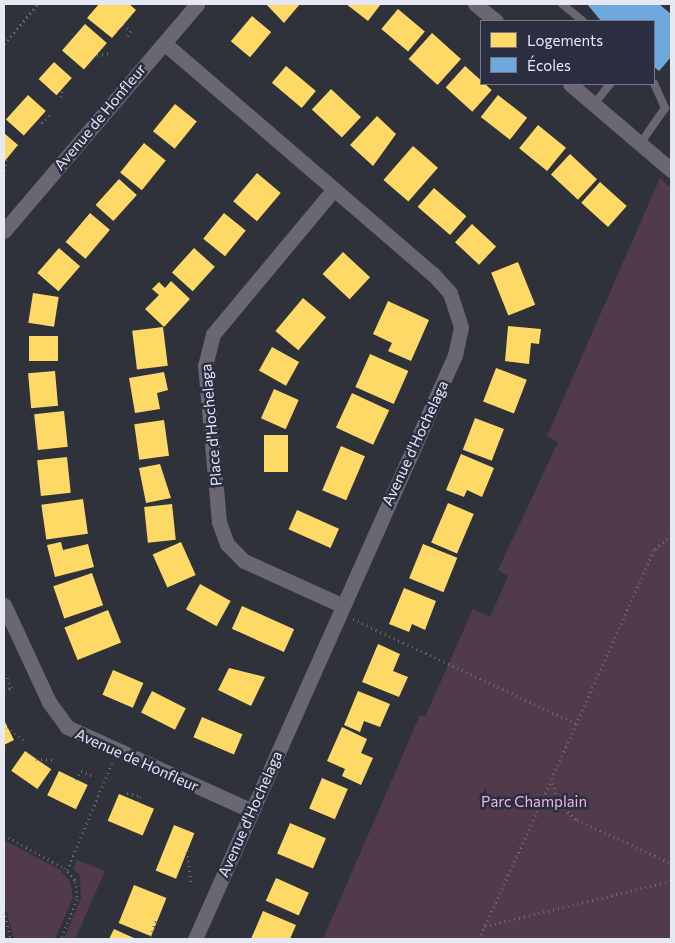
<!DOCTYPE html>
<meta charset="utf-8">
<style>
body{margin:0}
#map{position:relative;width:675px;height:943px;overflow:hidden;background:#30323b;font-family:Commissioner,sans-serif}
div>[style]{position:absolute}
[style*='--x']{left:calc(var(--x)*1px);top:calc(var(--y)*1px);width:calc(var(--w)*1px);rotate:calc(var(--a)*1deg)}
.green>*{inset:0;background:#523a4d}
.homes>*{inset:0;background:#ffd966;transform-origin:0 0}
.schools>*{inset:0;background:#6fa8dc}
.path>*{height:3px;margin-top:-1.5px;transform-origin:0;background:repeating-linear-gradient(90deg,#6c6b74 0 1px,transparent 0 5px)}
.service>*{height:8px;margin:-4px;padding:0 4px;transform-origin:4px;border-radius:4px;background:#6b6772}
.minor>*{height:15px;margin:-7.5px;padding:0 7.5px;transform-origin:7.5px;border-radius:7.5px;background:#6b6772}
span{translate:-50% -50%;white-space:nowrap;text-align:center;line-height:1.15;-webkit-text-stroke:5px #2b2e40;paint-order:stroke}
.street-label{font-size:15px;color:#e6e8f4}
.park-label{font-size:15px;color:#f3b6e4}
.frame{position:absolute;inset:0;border:5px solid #e6e8f4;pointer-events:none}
.legend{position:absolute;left:480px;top:20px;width:175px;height:65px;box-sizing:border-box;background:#2b2e40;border:1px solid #767888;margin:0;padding:6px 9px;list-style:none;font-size:15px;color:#e6e8f4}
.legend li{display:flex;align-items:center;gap:10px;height:25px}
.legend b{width:25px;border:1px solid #767888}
</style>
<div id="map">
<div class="green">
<div style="clip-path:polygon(660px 178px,671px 188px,671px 939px,323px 939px,420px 715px,425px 717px,473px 609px,490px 617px,508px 576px,498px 570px,558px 442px,547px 436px)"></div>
<div style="clip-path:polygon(4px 840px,60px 870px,70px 881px,73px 898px,55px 939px,14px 939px,4px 902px)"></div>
<div style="clip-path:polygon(77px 860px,105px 871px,75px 939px,64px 939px,81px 898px,80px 875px,73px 869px)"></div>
</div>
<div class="homes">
<div style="clip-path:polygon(99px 4px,129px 4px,136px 10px,112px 38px,87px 18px)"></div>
<div style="clip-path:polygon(266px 4px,300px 4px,284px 23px)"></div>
<div style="clip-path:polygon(346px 4px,381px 4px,368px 21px)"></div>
<div style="left:398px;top:9px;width:35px;height:26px;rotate:40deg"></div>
<div style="left:252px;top:16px;width:25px;height:33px;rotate:40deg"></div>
<div style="left:85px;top:24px;width:29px;height:35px;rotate:41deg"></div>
<div style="left:432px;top:33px;width:39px;height:35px;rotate:42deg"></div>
<div style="left:54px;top:62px;width:24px;height:23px;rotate:42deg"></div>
<div style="left:286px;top:66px;width:39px;height:22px;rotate:40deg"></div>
<div style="left:465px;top:66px;width:36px;height:29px;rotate:42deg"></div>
<div style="left:331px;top:89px;width:41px;height:28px;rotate:43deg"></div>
<div style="left:28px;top:95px;width:24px;height:33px;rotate:42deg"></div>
<div style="left:498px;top:95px;width:37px;height:28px;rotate:38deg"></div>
<div style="left:175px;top:104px;width:28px;height:35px;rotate:39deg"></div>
<div style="clip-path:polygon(377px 116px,396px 134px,373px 166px,350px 145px)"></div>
<div style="left:538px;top:125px;width:36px;height:30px;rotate:39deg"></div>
<div style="clip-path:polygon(4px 133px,18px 145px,4px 162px)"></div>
<div style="left:144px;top:143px;width:28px;height:38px;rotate:39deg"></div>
<div style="left:413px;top:146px;width:33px;height:45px;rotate:41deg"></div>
<div style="left:570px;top:154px;width:37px;height:28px;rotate:43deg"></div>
<div style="left:257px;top:173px;width:31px;height:37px;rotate:40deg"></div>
<div style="left:119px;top:179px;width:24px;height:35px;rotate:42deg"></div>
<div style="left:600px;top:182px;width:36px;height:28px;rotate:42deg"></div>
<div style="left:434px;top:188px;width:43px;height:25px;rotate:41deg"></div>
<div style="left:90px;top:213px;width:26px;height:38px;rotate:40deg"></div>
<div style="left:224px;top:213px;width:28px;height:33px;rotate:39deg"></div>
<div style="left:472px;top:224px;width:33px;height:25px;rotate:43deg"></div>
<div style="left:59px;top:248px;width:28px;height:33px;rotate:41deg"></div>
<div style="left:194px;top:248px;width:28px;height:33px;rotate:42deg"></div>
<div style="left:343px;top:252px;width:37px;height:30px;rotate:43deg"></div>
<div style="left:518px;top:262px;width:46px;height:29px;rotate:68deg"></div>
<div style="clip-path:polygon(171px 281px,190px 299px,164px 327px,145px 309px,159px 295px,152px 289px,159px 282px,165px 288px)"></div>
<div style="left:33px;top:293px;width:26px;height:30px;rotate:9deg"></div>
<div style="left:303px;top:298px;width:30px;height:43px;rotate:40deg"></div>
<div style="clip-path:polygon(388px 301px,429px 320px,411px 361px,388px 351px,392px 343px,373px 334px)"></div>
<div style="clip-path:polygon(508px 326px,541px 329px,539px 344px,531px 343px,529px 364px,505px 361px)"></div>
<div style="left:163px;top:327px;width:39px;height:31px;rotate:83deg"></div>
<div style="left:29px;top:336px;width:29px;height:25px"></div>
<div style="left:272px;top:347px;width:31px;height:27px;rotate:29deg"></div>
<div style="left:370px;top:354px;width:42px;height:36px;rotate:24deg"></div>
<div style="left:496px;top:368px;width:33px;height:36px;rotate:21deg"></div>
<div style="left:55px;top:371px;width:35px;height:27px;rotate:85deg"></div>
<div style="clip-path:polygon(164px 372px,168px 390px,157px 393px,160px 409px,135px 413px,129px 378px)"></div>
<div style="left:274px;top:389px;width:27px;height:32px;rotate:24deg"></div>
<div style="left:352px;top:393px;width:41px;height:38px;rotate:25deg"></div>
<div style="left:64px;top:411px;width:36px;height:30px;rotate:84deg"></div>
<div style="left:475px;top:418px;width:31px;height:34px;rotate:21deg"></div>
<div style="left:164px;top:420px;width:36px;height:30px;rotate:82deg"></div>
<div style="left:264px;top:435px;width:24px;height:37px"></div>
<div style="left:341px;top:446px;width:26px;height:48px;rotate:23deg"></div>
<div style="clip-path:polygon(461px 454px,494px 468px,482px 497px,467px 490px,464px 497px,446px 490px)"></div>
<div style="left:67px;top:457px;width:36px;height:30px;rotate:84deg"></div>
<div style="clip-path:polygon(160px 464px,171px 498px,146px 503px,139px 468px)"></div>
<div style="left:83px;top:499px;width:35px;height:42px;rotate:82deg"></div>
<div style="left:448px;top:503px;width:28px;height:43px;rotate:23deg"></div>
<div style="left:172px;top:504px;width:36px;height:28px;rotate:84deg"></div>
<div style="left:297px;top:510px;width:46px;height:21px;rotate:24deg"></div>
<div style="clip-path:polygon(61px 542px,63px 550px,88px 544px,94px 567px,55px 577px,47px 545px)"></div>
<div style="left:181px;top:542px;width:36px;height:31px;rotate:66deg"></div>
<div style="left:423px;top:544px;width:37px;height:37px;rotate:22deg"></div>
<div style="left:92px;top:573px;width:34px;height:41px;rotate:71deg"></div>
<div style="left:200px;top:584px;width:35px;height:29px;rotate:29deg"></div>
<div style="clip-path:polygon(404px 588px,436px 601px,425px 630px,412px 624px,409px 632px,389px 624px)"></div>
<div style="left:242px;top:606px;width:57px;height:25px;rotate:24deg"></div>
<div style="left:108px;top:610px;width:35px;height:47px;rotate:68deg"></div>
<div style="clip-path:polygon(378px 644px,400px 654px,393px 671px,408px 677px,399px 697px,362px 682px)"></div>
<div style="clip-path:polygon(229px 668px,265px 677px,251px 706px,218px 690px)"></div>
<div style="left:113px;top:670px;width:33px;height:27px;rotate:23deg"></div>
<div style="left:152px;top:691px;width:38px;height:24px;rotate:27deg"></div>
<div style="clip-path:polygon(358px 691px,390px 704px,380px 727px,364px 721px,360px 732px,344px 725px)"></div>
<div style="left:202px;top:717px;width:44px;height:22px;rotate:23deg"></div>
<div style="clip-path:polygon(4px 720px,14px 740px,4px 745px)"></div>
<div style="clip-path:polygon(342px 727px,367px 739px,361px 753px,373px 758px,361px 785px,342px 776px,345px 769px,327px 761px)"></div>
<div style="left:25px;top:751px;width:32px;height:24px;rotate:35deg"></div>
<div style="left:59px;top:771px;width:32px;height:27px;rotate:26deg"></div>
<div style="left:322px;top:778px;width:28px;height:33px;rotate:23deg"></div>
<div style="left:119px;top:794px;width:38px;height:29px;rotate:23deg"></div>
<div style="left:290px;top:823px;width:39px;height:33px;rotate:23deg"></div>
<div style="left:174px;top:825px;width:22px;height:49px;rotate:22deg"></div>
<div style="left:276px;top:878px;width:36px;height:25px;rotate:24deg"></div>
<div style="left:134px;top:885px;width:35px;height:41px;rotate:22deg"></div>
<div style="clip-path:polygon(263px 911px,296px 925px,290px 939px,251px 939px)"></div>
<div style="clip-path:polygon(114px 929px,136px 939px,109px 939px)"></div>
</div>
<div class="schools">
<div style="clip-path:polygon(587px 4px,659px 4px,671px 14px,671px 57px,659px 71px,654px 67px,654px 21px,601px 21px)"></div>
</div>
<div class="path">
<div style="--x:123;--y:25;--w:10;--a:37"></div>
<div style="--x:131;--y:31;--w:9;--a:122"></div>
<div style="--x:4;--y:44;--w:52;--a:-49.6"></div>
<div style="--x:97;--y:55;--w:14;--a:-8"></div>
<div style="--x:61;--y:97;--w:8;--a:-83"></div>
<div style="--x:38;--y:119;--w:6;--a:45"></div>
<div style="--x:42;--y:123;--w:11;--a:-45"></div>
<div style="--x:5;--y:170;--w:11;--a:-85"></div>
<div style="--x:671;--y:535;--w:23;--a:139"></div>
<div style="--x:654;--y:550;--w:250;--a:114.1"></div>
<div style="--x:552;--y:778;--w:24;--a:78"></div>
<div style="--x:557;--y:801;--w:28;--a:44"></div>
<div style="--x:577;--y:820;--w:103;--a:24.6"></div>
<div style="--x:353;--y:619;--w:247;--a:25.1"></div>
<div style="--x:4;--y:691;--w:8;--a:-23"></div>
<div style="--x:11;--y:688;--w:15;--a:-110"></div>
<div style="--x:7;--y:727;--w:21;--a:37"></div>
<div style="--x:36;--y:759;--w:20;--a:3"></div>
<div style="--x:75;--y:779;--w:10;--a:-53"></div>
<div style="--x:81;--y:771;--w:13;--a:23"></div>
<div style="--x:127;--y:793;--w:13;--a:13"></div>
<div style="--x:140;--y:796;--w:6;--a:108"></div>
<div style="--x:4;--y:835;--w:68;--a:28.8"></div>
<div style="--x:64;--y:868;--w:18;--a:47"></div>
<div style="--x:76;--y:881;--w:18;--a:87"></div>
<div style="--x:77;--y:899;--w:43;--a:111.8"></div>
<div style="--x:187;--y:851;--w:32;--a:83"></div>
<div style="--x:67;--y:870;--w:116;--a:-67.2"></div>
<div style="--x:4;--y:911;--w:29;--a:76"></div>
<div style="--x:485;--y:926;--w:191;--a:-13.6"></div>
<div style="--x:150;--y:936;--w:18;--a:-68"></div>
<div style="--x:479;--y:939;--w:174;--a:-65.5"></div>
</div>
<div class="service">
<div style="--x:562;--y:4;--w:27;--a:39"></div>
<div style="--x:594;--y:104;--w:26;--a:-51"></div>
<div style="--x:640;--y:144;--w:44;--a:-55.2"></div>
<div style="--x:665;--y:108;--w:27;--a:-114"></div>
</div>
<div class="minor">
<div style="--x:475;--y:4;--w:27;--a:39"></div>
<div style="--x:164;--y:43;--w:355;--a:40.7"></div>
<div style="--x:433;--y:274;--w:25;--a:48"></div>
<div style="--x:450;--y:293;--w:36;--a:72"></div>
<div style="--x:461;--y:327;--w:29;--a:102"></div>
<div style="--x:455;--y:355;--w:639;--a:114"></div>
<div style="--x:570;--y:84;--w:133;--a:40.4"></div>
<div style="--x:334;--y:189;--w:189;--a:129.8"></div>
<div style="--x:213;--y:334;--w:32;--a:104"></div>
<div style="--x:205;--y:365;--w:158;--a:84.9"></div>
<div style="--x:219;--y:522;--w:23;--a:70"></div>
<div style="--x:227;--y:544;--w:24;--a:45"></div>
<div style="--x:244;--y:561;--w:107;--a:24.4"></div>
<div style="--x:4;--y:231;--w:298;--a:-49.6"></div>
<div style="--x:4;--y:605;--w:107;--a:65.1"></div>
<div style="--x:49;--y:702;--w:31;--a:54"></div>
<div style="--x:67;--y:727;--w:203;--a:24.4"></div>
</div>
<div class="street-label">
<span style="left:100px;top:117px;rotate:-50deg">Avenue de Honfleur</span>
<span style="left:211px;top:425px;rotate:-95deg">Place d'Hochelaga</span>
<span style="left:415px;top:443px;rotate:-65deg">Avenue d'Hochelaga</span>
<span style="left:137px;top:760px;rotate:24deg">Avenue de Honfleur</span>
<span style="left:250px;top:814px;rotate:-66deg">Avenue d'Hochelaga</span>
</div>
<div class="park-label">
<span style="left:534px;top:802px">Parc Champlain</span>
</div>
<div class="frame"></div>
<ul class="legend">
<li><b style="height:14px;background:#ffd966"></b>Logements</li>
<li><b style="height:14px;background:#6fa8dc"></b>Écoles</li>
</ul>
</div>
